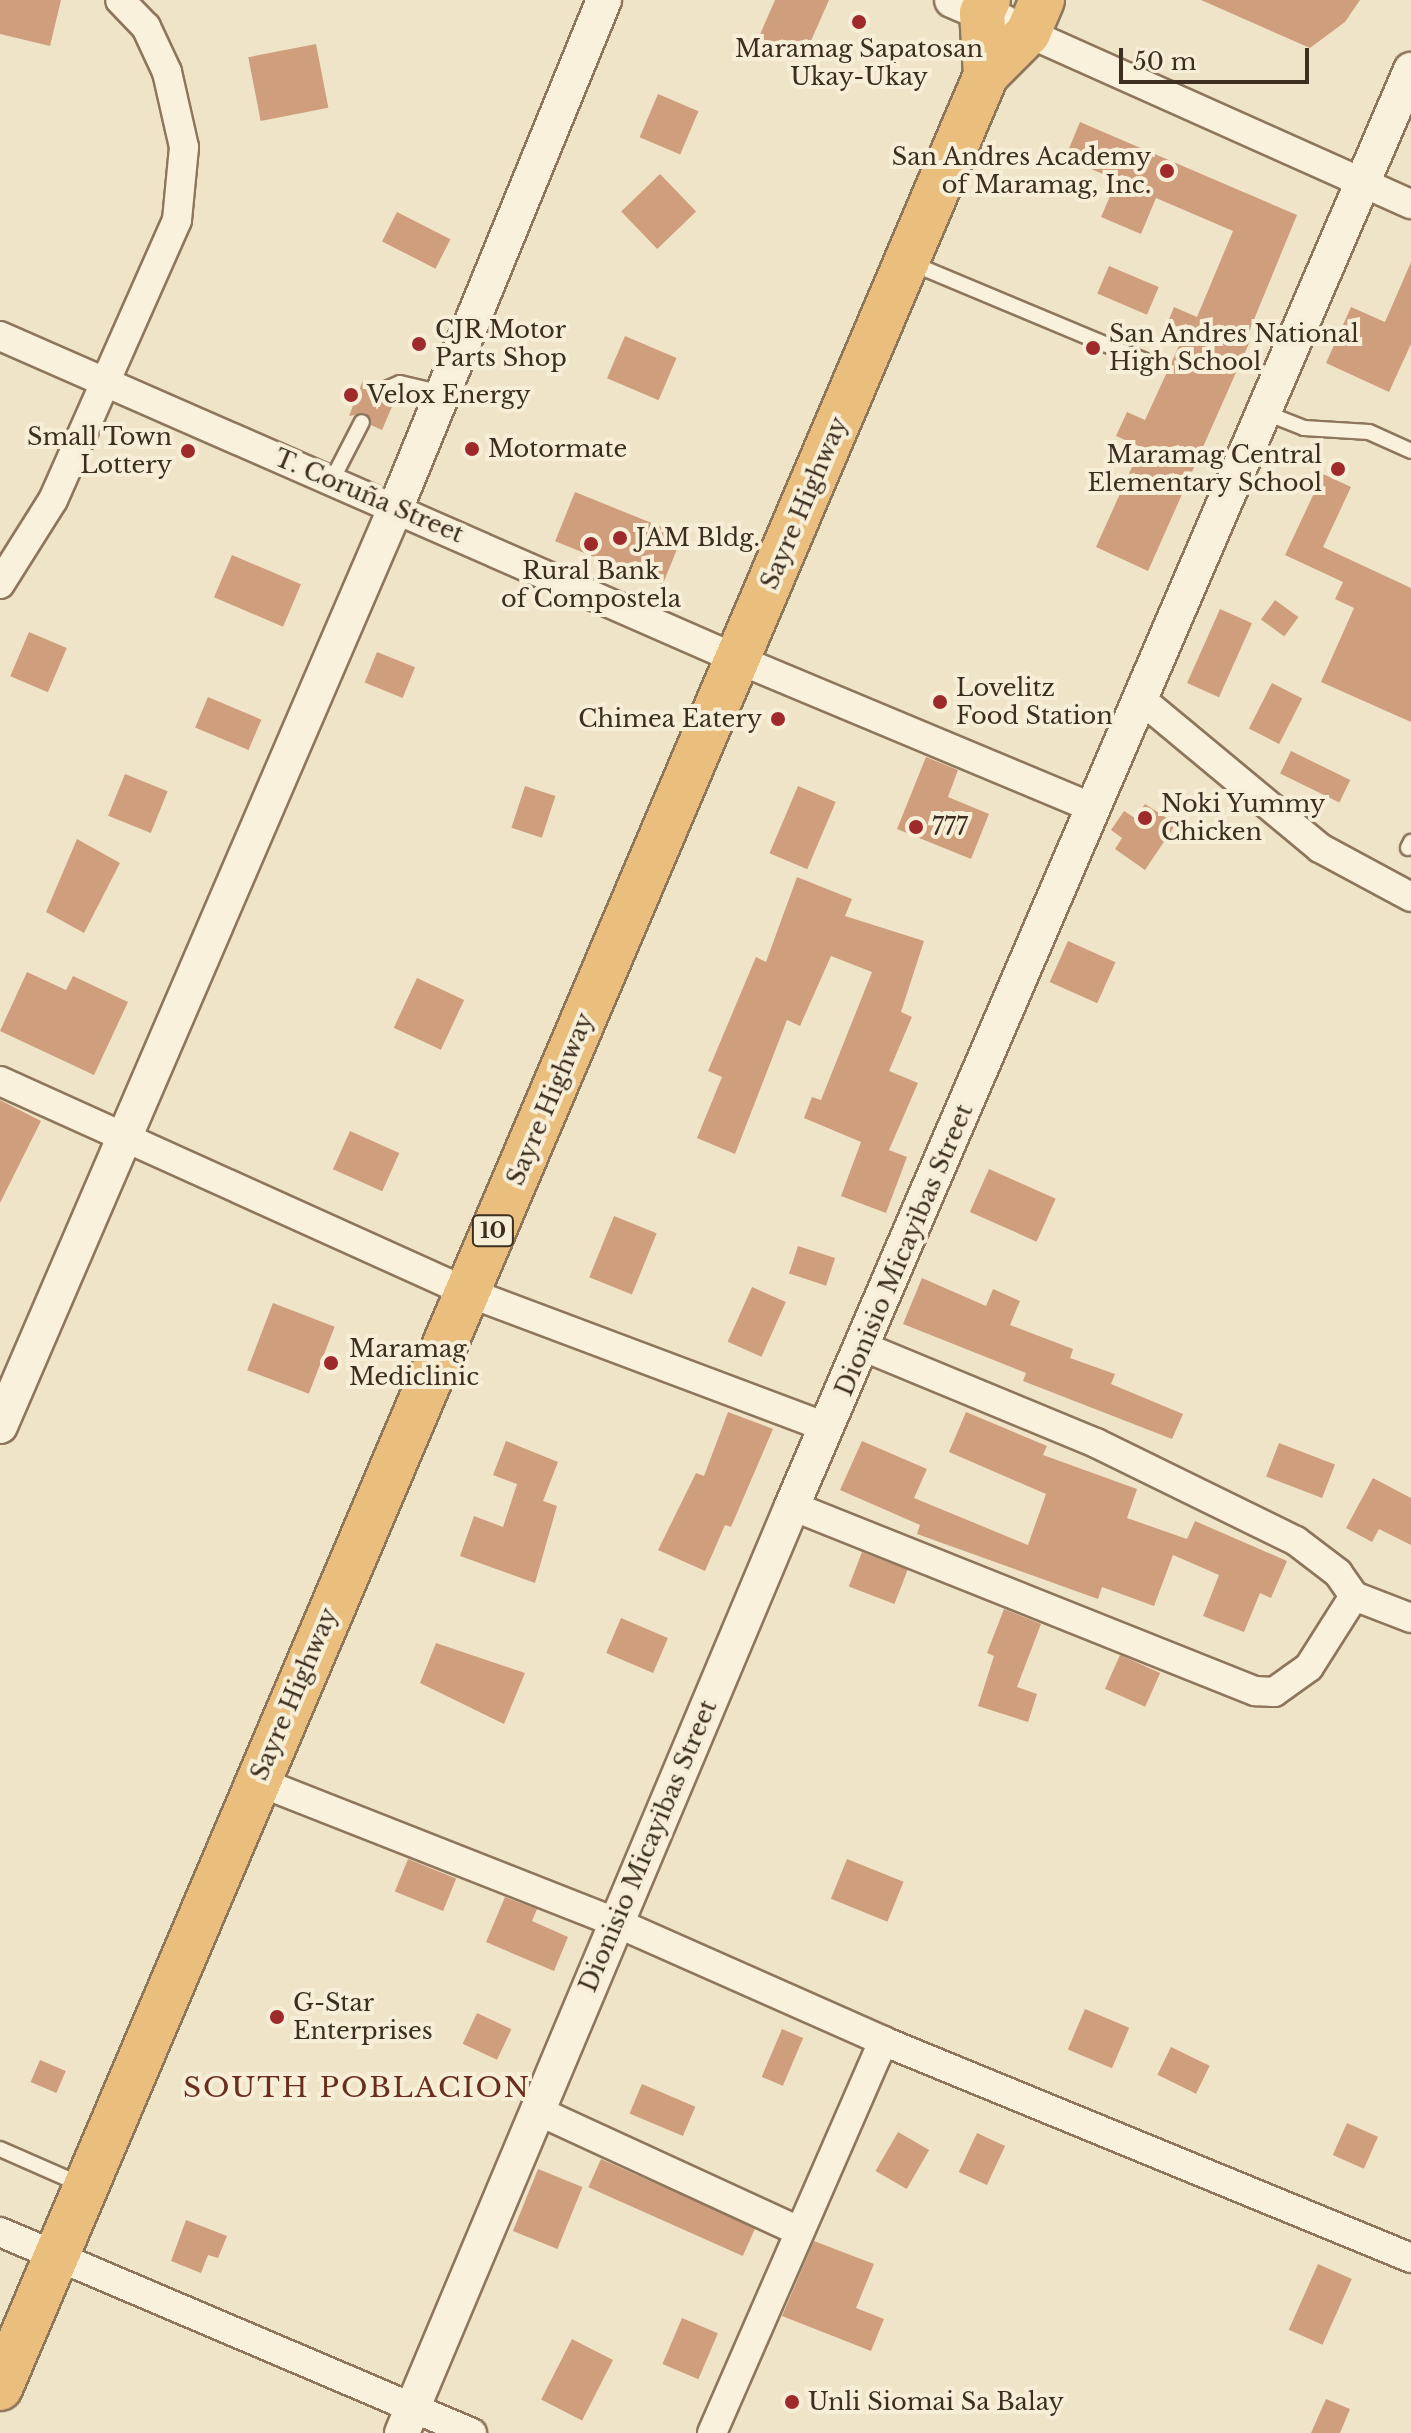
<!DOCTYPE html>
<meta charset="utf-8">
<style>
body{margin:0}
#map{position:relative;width:1411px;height:2433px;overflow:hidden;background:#f0e4c8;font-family:"Libre Baskerville",serif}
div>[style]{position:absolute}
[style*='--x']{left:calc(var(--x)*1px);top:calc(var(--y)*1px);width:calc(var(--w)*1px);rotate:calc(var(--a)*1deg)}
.building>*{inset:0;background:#cf9f7d;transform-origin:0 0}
.roads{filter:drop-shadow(2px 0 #8d765c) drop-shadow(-2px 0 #8d765c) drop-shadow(0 2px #8d765c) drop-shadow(0 -2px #8d765c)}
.service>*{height:14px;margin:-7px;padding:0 7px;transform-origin:7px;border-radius:7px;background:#faf1dc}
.minor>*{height:28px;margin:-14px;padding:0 14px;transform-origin:14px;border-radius:14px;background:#faf1dc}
.tertiary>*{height:34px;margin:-17px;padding:0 17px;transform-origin:17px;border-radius:17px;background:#faf1dc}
.trunk>*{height:44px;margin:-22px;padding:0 22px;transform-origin:22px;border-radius:22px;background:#eabe7c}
.dots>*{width:22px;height:22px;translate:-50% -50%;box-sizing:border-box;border:4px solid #f7eed8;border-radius:50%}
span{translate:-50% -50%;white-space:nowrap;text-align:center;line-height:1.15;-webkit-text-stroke:8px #f7eed8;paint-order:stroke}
.shield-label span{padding:2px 6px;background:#f7eed8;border:2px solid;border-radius:6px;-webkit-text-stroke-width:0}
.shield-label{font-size:22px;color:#3d2e20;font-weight:700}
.poi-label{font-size:24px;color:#3d2e20}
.right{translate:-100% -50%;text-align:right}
.left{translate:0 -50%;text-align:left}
.street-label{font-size:24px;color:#3d2e20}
.quarter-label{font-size:28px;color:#6b2e1e;letter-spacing:2px}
.scale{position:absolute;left:1119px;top:48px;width:190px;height:36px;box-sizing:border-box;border:4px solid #3d2e20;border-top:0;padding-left:10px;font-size:24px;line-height:28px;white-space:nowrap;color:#3d2e20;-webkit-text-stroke:6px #f7eed8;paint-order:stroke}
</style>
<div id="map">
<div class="building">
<div style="clip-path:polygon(0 0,61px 0,50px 46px,0 34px)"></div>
<div style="clip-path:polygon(775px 0,829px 0,803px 59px,758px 39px)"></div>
<div style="clip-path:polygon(1201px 0,1360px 0,1345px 22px,1310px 48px)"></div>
<div style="left:316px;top:44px;width:65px;height:69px;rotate:79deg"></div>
<div style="left:658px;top:94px;width:44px;height:47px;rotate:23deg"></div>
<div style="clip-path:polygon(1080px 122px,1297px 215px,1246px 339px,1250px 341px,1148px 571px,1096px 547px,1141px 447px,1116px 436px,1127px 412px,1145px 420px,1184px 335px,1166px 327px,1174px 307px,1197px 317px,1233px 231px,1156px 198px,1141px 234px,1101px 217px,1117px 180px,1065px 158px)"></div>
<div style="left:660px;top:174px;width:52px;height:54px;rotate:46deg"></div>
<div style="left:397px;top:212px;width:60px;height:33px;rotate:27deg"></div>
<div style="clip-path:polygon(1411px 262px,1411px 344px,1389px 392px,1326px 363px,1351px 307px,1385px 322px)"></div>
<div style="left:1109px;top:266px;width:54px;height:30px;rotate:23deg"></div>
<div style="left:625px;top:336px;width:56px;height:46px;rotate:23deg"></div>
<div style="clip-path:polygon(363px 380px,375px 386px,379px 398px,397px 395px,382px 430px,371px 425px,366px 413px,349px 416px)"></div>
<div style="clip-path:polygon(1323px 474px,1351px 487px,1323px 547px,1411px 588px,1411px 722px,1321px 682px,1354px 608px,1335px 599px,1343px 582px,1285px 555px)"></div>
<div style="left:575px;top:492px;width:116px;height:53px;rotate:22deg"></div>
<div style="left:232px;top:555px;width:75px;height:46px;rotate:23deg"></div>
<div style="left:1275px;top:600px;width:29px;height:24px;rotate:36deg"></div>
<div style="left:1220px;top:609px;width:35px;height:81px;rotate:24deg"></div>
<div style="left:29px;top:632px;width:41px;height:48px;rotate:23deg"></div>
<div style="left:377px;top:652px;width:41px;height:33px;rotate:22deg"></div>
<div style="left:1272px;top:683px;width:34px;height:51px;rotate:27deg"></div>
<div style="left:208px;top:697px;width:58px;height:33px;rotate:23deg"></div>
<div style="left:1291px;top:751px;width:66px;height:25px;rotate:26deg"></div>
<div style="clip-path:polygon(926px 757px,958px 770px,948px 797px,989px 814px,971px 859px,897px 829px)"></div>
<div style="left:125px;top:774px;width:46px;height:45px;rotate:22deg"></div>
<div style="left:525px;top:786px;width:32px;height:44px;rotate:18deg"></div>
<div style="left:798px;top:786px;width:41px;height:73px;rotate:23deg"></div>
<div style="clip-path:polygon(1145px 804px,1176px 824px,1145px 870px,1115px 849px,1122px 838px,1111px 830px,1124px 811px,1135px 818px)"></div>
<div style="clip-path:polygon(77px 839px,120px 863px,84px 933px,46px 912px)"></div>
<div style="clip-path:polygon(797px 877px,852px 899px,845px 916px,924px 941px,901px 1012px,912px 1017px,889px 1071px,918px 1083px,889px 1150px,907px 1157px,886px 1213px,841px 1196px,861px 1142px,804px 1118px,812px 1097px,821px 1100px,872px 972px,831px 956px,800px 1026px,787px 1020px,735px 1154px,697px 1138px,722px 1077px,708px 1071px,756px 957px,766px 962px)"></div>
<div style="left:1068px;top:941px;width:52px;height:45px;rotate:24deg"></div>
<div style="clip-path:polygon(27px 972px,66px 990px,73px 976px,128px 1002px,94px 1075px,0 1031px)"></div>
<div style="left:417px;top:978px;width:52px;height:55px;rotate:25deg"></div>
<div style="clip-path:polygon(0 1100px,41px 1121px,0 1203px)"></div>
<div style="left:350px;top:1131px;width:54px;height:42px;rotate:24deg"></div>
<div style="left:989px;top:1169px;width:73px;height:47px;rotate:24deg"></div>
<div style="left:614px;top:1216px;width:46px;height:66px;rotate:22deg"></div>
<div style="left:798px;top:1246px;width:39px;height:29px;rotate:18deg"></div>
<div style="clip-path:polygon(922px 1278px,986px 1306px,993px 1289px,1020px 1301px,1010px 1325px,1073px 1349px,1070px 1358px,1115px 1374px,1111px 1384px,1183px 1414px,1172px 1439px,1023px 1381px,1026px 1373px,903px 1324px)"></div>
<div style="left:752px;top:1287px;width:37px;height:60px;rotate:24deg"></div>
<div style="left:273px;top:1303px;width:66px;height:72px;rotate:21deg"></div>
<div style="clip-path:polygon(728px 1412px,773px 1429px,731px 1527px,725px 1525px,705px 1571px,658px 1550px,696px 1473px,704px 1476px)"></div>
<div style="clip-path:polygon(966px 1412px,1047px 1446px,1043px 1455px,1137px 1489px,1127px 1518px,1187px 1539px,1195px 1521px,1287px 1561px,1271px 1598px,1260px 1593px,1244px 1632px,1203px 1616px,1219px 1575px,1173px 1555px,1154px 1606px,1102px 1587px,1098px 1599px,917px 1534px,920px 1525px,840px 1490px,862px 1441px,927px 1469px,914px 1498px,1028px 1545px,1046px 1494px,949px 1452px)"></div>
<div style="clip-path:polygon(506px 1441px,558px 1462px,543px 1501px,557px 1506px,535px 1583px,460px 1556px,474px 1516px,503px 1527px,517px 1484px,493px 1475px)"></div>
<div style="left:1279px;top:1443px;width:60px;height:36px;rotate:21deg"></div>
<div style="clip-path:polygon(1373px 1478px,1411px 1498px,1411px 1545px,1379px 1529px,1372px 1542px,1346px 1528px)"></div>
<div style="left:862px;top:1552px;width:49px;height:37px;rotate:21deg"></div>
<div style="clip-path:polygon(1004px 1609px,1041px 1624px,1017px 1687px,1037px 1694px,1028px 1722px,978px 1706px,994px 1656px,987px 1653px)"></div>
<div style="left:621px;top:1618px;width:51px;height:38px;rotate:23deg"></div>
<div style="clip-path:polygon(436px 1643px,525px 1673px,504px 1724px,420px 1683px)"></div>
<div style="left:1120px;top:1655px;width:44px;height:37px;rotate:24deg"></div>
<div style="left:408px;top:1859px;width:52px;height:35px;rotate:22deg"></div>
<div style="left:847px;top:1859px;width:61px;height:43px;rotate:22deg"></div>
<div style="clip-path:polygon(505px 1897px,537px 1909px,532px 1921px,568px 1937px,554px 1971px,486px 1942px)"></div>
<div style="left:1085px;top:2009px;width:48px;height:44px;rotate:23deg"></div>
<div style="left:477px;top:2013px;width:38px;height:34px;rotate:25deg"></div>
<div style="left:782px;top:2029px;width:23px;height:52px;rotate:23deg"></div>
<div style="left:1171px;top:2047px;width:43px;height:31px;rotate:26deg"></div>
<div style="left:40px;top:2060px;width:28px;height:24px;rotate:23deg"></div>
<div style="left:642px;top:2084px;width:58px;height:32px;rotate:23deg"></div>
<div style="left:1347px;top:2123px;width:34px;height:35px;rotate:24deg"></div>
<div style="left:898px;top:2132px;width:36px;height:45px;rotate:30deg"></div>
<div style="left:977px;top:2133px;width:31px;height:43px;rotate:25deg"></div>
<div style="left:601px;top:2159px;width:169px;height:31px;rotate:24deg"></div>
<div style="left:538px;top:2169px;width:48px;height:67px;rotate:22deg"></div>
<div style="clip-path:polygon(186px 2220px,227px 2236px,218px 2258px,208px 2255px,201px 2273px,171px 2261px)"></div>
<div style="clip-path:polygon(814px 2241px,874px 2264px,856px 2308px,884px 2319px,871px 2351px,782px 2316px)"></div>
<div style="left:1318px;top:2264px;width:37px;height:72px;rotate:24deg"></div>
<div style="left:682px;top:2318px;width:39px;height:50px;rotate:23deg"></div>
<div style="left:572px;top:2339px;width:46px;height:68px;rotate:27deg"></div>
<div style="clip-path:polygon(1326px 2399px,1350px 2409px,1340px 2433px,1311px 2433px)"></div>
</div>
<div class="roads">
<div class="service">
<div style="--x:911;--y:263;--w:254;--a:22.7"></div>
<div style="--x:384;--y:390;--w:17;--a:-24"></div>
<div style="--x:400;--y:383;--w:44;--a:13.1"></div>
<div style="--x:1266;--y:413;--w:41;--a:21.5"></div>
<div style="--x:1304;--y:428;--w:65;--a:3.5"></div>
<div style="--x:1369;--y:432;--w:46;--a:24.3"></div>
<div style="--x:332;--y:480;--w:65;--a:-62.7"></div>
<div style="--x:1408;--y:848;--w:7;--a:-63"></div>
<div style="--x:0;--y:2149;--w:90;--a:23.7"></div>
</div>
<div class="minor">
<div style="--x:1028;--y:33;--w:419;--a:24.1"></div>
<div style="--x:0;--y:336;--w:805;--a:23.67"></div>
<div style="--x:737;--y:659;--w:388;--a:22.7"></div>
<div style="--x:0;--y:584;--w:99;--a:-57.8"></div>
<div style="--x:53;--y:500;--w:306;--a:-66.1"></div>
<div style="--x:177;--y:220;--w:73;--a:-84.5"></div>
<div style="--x:184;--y:147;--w:77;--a:-102.8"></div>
<div style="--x:167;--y:72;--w:50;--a:-115"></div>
<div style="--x:146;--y:27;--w:37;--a:-134"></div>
<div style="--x:1143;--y:701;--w:230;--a:39.7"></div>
<div style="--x:1320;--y:848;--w:103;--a:28.3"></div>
<div style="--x:0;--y:1081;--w:512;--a:24.31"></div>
<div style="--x:467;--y:1292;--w:384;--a:20.6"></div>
<div style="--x:792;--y:1506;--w:499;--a:21.8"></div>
<div style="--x:1255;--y:1691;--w:19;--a:3"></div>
<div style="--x:1274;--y:1692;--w:43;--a:-35.5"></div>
<div style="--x:1309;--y:1667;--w:84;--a:-57.6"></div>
<div style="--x:1354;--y:1596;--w:28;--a:-125"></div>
<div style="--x:1338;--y:1573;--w:53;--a:-142.7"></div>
<div style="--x:1296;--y:1541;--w:223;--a:-153.9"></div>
<div style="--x:1096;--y:1443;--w:253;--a:-157.5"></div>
<div style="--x:1354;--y:1596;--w:61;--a:21.1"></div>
<div style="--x:257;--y:1781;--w:385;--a:21.5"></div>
<div style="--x:615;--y:1922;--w:293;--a:23.9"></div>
<div style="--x:883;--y:2041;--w:571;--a:22.34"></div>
<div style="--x:538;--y:2111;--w:285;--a:24.7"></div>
<div style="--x:0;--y:2232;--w:513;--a:23.07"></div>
<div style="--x:712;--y:2433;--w:428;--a:-66.4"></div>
</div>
<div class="tertiary">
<div style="--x:952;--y:0;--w:56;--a:23.3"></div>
<div style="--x:0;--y:1426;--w:1001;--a:-66.69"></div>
<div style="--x:396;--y:507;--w:548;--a:-67.69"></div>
<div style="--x:402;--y:2433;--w:1006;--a:-67.18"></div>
<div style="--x:792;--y:1506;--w:1564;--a:-66.68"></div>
</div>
<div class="trunk">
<div style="--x:986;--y:75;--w:62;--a:-93.7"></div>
<div style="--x:982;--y:13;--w:14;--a:-65"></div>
<div style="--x:0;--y:2388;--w:2514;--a:-66.91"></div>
<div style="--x:986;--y:75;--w:59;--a:-45"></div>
<div style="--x:1028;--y:33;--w:36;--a:-67"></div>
</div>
</div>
<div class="dots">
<div style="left:859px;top:22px;background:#9e2a2b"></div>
<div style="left:1167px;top:171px;background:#9e2a2b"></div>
<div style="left:419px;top:344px;background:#9e2a2b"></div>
<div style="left:1093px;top:348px;background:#9e2a2b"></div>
<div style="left:351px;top:395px;background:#9e2a2b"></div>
<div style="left:472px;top:449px;background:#9e2a2b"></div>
<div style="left:188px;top:451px;background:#9e2a2b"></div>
<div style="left:1338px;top:469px;background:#9e2a2b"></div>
<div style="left:620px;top:538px;background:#9e2a2b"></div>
<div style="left:591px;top:544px;background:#9e2a2b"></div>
<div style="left:940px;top:702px;background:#9e2a2b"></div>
<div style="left:778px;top:719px;background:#9e2a2b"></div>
<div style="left:1145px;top:818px;background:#9e2a2b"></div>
<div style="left:916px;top:827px;background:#9e2a2b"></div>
<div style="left:331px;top:1363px;background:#9e2a2b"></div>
<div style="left:277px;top:2017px;background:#9e2a2b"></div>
<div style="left:792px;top:2402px;background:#9e2a2b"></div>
</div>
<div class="shield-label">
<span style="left:493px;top:1231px">10</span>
</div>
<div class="poi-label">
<span style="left:859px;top:63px">Maramag Sapatosan<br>Ukay-Ukay</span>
<span class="right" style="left:1151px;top:171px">San Andres Academy<br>of Maramag, Inc.</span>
<span class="left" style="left:435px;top:344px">CJR Motor<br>Parts Shop</span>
<span class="left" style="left:1109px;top:348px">San Andres National<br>High School</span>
<span class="left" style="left:367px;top:395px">Velox Energy</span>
<span class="right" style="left:172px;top:451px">Small Town<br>Lottery</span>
<span class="left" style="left:488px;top:449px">Motormate</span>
<span class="right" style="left:1322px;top:469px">Maramag Central<br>Elementary School</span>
<span class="left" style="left:636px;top:538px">JAM Bldg.</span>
<span style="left:591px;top:585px">Rural Bank<br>of Compostela</span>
<span class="left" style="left:956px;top:702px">Lovelitz<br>Food Station</span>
<span class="right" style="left:762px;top:719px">Chimea Eatery</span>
<span class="left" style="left:1161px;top:818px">Noki Yummy<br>Chicken</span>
<span class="left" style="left:932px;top:827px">777</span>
<span class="left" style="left:349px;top:1363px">Maramag<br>Mediclinic</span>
<span class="left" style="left:293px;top:2017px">G-Star<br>Enterprises</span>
<span class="left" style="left:808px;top:2402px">Unli Siomai Sa Balay</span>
</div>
<div class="street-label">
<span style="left:369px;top:496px;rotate:23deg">T. Coruña Street</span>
<span style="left:804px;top:503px;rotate:-67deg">Sayre Highway</span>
<span style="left:550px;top:1099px;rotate:-67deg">Sayre Highway</span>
<span style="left:904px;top:1250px;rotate:-67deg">Dionisio Micayibas Street</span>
<span style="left:294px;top:1694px;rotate:-67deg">Sayre Highway</span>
<span style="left:648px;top:1846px;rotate:-67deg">Dionisio Micayibas Street</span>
</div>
<div class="quarter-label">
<span style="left:357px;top:2088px">SOUTH POBLACION</span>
</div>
<div class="scale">50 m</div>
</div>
